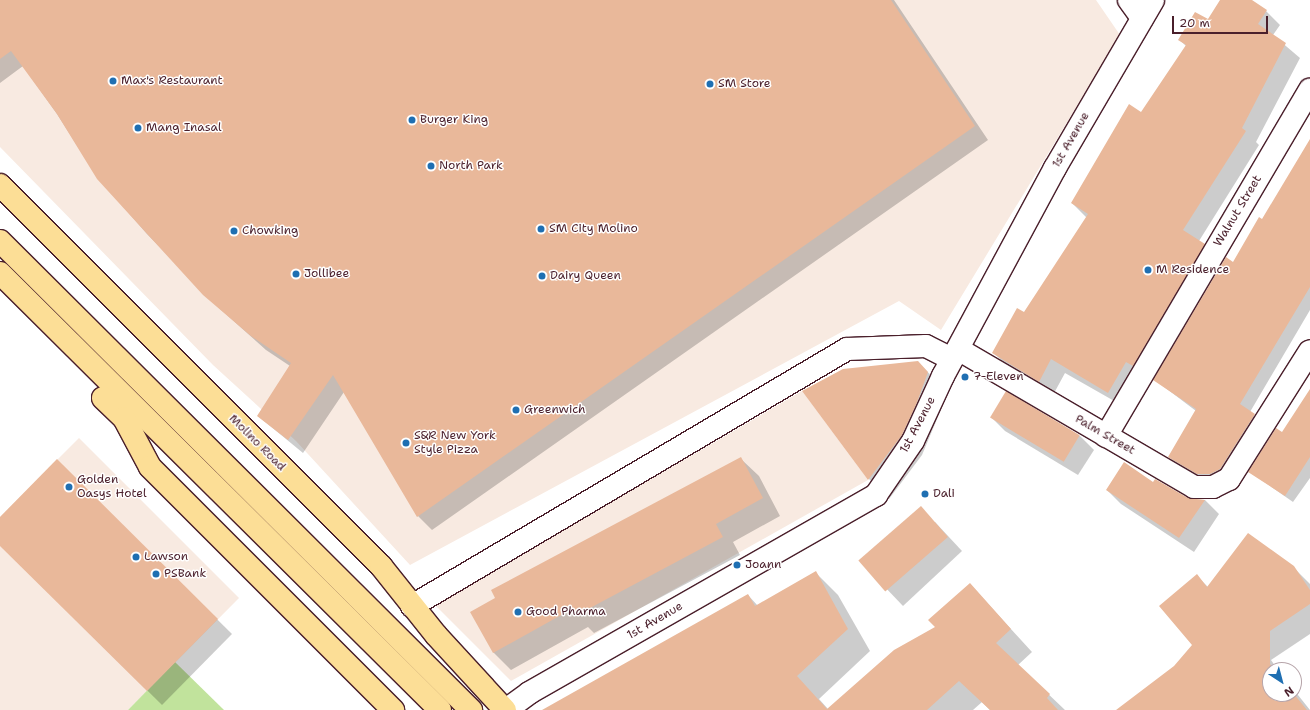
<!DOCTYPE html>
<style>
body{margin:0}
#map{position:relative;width:1310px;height:710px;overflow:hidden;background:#fff;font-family:"Shantell Sans",sans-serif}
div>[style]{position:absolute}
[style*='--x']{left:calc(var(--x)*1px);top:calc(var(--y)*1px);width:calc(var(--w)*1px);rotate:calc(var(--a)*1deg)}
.built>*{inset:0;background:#f8eae1}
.green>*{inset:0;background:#c1e39c}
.shadow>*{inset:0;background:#0003}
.building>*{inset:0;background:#e9b89a;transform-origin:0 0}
.roads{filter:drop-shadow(1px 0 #4a1f2b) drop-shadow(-1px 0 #4a1f2b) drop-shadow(0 1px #4a1f2b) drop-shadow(0 -1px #4a1f2b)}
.minor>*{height:22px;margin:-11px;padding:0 11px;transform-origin:11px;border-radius:11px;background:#fff}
.tertiary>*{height:22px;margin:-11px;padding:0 11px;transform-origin:11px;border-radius:11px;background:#fff}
.primary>*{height:22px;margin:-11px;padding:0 11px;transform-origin:11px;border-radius:11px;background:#fcde96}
.dots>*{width:11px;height:11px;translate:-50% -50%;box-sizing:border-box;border:2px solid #fff;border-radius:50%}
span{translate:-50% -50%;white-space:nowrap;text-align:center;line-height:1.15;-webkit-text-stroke:3px #fff;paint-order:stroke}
.poi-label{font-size:12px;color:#4a1f2b}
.left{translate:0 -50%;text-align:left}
.street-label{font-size:12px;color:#4a1f2b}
.north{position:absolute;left:1262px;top:662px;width:40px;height:40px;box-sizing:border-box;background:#fff;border:1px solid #b7a5aa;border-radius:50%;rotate:144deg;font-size:11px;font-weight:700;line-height:16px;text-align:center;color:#4a1f2b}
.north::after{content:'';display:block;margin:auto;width:14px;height:18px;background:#1f6fb2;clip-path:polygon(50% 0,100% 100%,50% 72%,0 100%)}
.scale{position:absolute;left:1172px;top:16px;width:96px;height:18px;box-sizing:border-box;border:2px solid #4a1f2b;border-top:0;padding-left:5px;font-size:12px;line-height:14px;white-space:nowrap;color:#4a1f2b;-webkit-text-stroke:3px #fff;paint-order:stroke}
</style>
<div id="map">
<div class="built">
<div style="clip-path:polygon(0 0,1096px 0,1120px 35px,941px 330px,899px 301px,410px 565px,296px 441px,213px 365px,0 147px)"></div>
<div style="clip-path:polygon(802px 391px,868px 480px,511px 681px,435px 605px)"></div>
<div style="clip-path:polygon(79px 438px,239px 598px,128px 710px,0 710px,0 517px)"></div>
</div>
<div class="green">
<div style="clip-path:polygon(175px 662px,224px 710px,128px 710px)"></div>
</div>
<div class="shadow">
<div style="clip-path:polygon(0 0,894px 0,988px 140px,432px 530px,418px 516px,344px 392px,303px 453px,258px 416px,290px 366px,266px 350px,219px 308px,147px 234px,98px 178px,57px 114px,23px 66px,0 83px)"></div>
<div style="clip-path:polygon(1222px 0,1250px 0,1266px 11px,1280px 25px,1273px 35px,1300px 58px,1256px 142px,1259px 145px,1199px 241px,1218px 259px,1123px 406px,1065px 373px,1053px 395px,1008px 367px,994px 353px,1024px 313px,1087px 218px,1072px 203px,1142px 113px,1186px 46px,1180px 40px,1208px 20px)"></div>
<div style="clip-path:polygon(1310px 143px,1310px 310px,1250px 412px,1263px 424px,1229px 478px,1207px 483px,1178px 466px,1169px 457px,1196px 411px,1155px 380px,1263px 221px)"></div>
<div style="clip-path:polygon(918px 362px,948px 393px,922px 455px,889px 499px,869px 479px,804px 392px)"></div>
<div style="clip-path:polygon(1310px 390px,1310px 478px,1293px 502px,1250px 472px,1283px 434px)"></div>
<div style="clip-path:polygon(991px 417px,1080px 436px,1094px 450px,1078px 475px,1005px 431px)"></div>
<div style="clip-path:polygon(741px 459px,759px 476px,780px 516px,733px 542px,740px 555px,594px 633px,588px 627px,511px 670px,493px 652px)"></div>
<div style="clip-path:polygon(57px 461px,232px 634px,162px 705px,0 545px,0 518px)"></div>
<div style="clip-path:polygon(1154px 483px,1188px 499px,1205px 500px,1219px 514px,1194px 552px,1121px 504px,1107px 490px)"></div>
<div style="clip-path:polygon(935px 522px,962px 551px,903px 606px,861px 562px)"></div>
<div style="clip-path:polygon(1293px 567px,1310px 584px,1310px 634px,1271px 660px,1278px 670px,1270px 670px,1270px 694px,1294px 694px,1294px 690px,1310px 710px,1118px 710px,1174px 667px,1193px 645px,1197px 576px,1208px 587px)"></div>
<div style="clip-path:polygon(816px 573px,838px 595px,870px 651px,819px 699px,828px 709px,936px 627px,970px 584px,1032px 652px,1018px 665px,1065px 710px,990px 710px,982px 702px,973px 710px,546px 710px,748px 595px,758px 606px)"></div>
</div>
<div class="building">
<div style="clip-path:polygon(0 0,891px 0,975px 126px,417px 517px,333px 375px,288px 440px,257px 416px,291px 363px,251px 336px,203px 295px,97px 179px,57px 114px,11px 51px,0 59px)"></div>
<div style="clip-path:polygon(1220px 0,1252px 0,1267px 10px,1258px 24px,1286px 43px,1242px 128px,1246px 131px,1183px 230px,1205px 244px,1133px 366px,1126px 362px,1108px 393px,1051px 359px,1039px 382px,992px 353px,1017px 308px,1024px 312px,1088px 214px,1071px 203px,1129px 104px,1141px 112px,1186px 45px,1178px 40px,1195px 12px,1208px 19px)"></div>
<div style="clip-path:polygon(1310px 139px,1310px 287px,1240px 404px,1255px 414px,1220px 469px,1210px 474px,1197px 474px,1168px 457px,1196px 409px,1153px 380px,1226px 257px,1233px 262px,1259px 217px,1262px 219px)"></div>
<div style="clip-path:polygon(918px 361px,928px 372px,916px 405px,902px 435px,868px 480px,802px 391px,843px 369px)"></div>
<div style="clip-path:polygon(1310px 389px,1310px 457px,1285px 496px,1248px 472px,1276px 428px,1282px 432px)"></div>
<div style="left:1006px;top:391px;width:86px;height:31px;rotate:31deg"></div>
<div style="clip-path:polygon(741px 457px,763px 498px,716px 524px,723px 537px,575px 616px,572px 609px,493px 653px,470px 612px,495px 598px,491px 590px)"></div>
<div style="clip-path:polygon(57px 459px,218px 619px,147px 691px,0 546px,0 517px)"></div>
<div style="clip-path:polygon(1124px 462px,1153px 482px,1155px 479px,1188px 498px,1205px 500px,1179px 538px,1106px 490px)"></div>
<div style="left:921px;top:506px;width:41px;height:83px;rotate:49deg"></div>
<div style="clip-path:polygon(1248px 533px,1294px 566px,1310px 590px,1310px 604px,1270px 631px,1270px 664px,1275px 670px,1270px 670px,1270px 694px,1294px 694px,1307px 710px,1116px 710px,1174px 666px,1192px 645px,1159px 606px,1197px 574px,1207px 587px)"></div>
<div style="clip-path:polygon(816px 571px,848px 629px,797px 676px,827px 709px,894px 650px,935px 627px,928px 620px,970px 583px,1011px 629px,996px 643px,1050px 694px,1047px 698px,1058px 710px,990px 710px,959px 681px,927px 710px,542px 710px,748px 594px,755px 606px)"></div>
</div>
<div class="roads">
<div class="minor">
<div style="--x:1129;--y:0;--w:22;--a:54"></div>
<div style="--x:958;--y:349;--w:273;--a:30.3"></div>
<div style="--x:1194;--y:487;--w:19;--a:0"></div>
<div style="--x:1213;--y:487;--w:18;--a:-27"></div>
<div style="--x:1229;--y:479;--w:151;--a:-57.7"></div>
<div style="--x:1106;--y:436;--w:402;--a:-59.5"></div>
<div style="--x:412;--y:606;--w:505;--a:-30.57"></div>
<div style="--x:847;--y:349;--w:79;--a:-2.2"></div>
<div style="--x:926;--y:346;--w:29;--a:27"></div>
</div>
<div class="tertiary">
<div style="--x:506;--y:710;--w:29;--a:-36"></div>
<div style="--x:529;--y:693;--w:400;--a:-29.7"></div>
<div style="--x:876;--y:495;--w:65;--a:-55.6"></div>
<div style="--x:913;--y:441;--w:72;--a:-65.2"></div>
<div style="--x:943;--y:376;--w:236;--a:-61.7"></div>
<div style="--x:1055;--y:168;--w:194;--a:-59.7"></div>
</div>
<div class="primary">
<div style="--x:0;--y:185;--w:539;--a:45"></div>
<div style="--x:381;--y:566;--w:88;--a:51.4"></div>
<div style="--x:436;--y:635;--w:102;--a:47.4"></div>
<div style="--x:0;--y:241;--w:665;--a:44.88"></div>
<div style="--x:0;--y:273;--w:620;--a:44.8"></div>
<div style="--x:103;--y:398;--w:29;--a:44"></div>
<div style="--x:124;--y:418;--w:55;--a:62"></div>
<div style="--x:150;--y:467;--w:344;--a:45"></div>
</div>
</div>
<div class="dots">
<div style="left:113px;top:81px;background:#1f6fb2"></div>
<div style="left:710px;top:84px;background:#1f6fb2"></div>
<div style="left:412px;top:120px;background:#1f6fb2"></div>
<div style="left:138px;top:128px;background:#1f6fb2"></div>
<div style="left:431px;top:166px;background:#1f6fb2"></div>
<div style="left:541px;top:229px;background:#1f6fb2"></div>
<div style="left:234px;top:231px;background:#1f6fb2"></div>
<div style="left:1148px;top:270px;background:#1f6fb2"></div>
<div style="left:296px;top:274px;background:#1f6fb2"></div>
<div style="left:542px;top:276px;background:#1f6fb2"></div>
<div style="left:965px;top:377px;background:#1f6fb2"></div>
<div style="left:516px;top:410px;background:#1f6fb2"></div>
<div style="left:406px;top:443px;background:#1f6fb2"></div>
<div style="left:69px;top:487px;background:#1f6fb2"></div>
<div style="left:925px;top:494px;background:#1f6fb2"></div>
<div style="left:136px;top:557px;background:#1f6fb2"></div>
<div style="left:737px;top:565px;background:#1f6fb2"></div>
<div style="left:156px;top:574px;background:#1f6fb2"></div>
<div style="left:518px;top:612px;background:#1f6fb2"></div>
</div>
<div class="poi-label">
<span class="left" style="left:121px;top:81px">Max's Restaurant</span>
<span class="left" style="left:718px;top:84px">SM Store</span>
<span class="left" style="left:420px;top:120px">Burger King</span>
<span class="left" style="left:146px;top:128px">Mang Inasal</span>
<span class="left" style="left:439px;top:166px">North Park</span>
<span class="left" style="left:549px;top:229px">SM City Molino</span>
<span class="left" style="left:242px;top:231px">Chowking</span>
<span class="left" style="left:1156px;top:270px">M Residence</span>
<span class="left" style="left:304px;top:274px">Jollibee</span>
<span class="left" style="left:550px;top:276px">Dairy Queen</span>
<span class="left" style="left:973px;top:377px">7-Eleven</span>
<span class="left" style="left:524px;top:410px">Greenwich</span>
<span class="left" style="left:414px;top:443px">S&amp;R New York<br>Style Pizza</span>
<span class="left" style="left:77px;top:487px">Golden<br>Oasys Hotel</span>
<span class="left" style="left:933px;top:494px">Dali</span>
<span class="left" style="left:144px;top:557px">Lawson</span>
<span class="left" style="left:745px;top:565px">Joann</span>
<span class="left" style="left:164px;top:574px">PSBank</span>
<span class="left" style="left:526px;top:612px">Good Pharma</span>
</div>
<div class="street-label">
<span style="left:1071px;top:140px;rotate:-60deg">1st Avenue</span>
<span style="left:1238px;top:211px;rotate:-59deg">Walnut Street</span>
<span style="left:918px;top:425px;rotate:-62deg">1st Avenue</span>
<span style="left:1105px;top:435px;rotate:30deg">Palm Street</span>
<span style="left:257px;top:443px;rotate:45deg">Molino Road</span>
<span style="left:655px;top:621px;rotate:-30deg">1st Avenue</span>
</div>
<div class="north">N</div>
<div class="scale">20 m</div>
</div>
